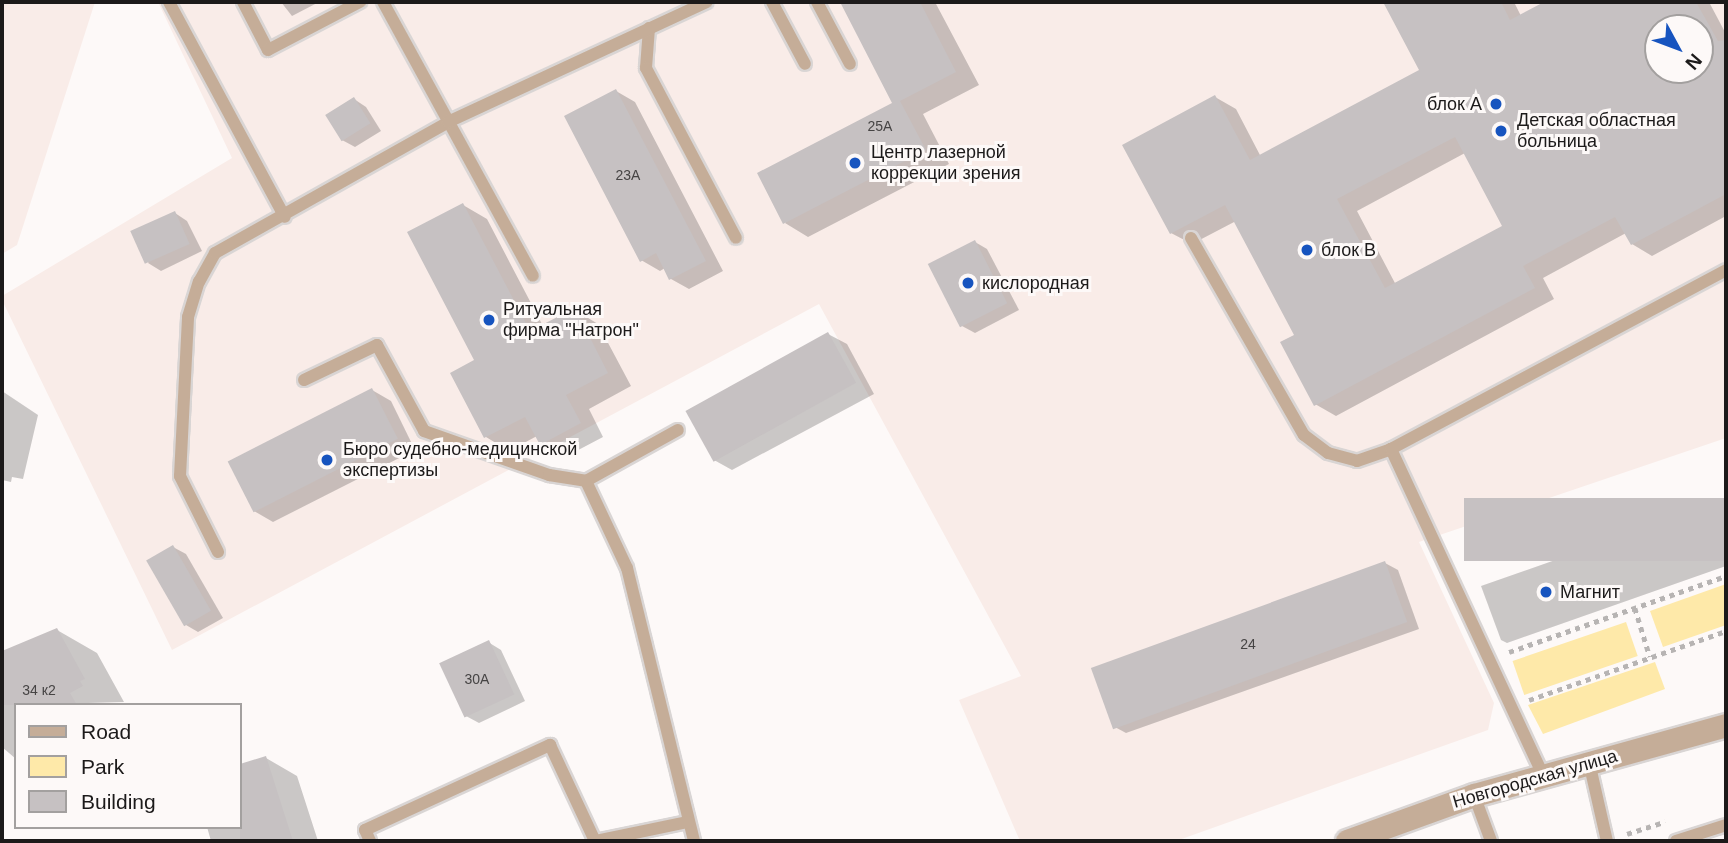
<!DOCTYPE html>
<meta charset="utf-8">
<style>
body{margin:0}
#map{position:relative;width:1728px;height:843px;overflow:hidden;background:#fdf9f8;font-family:Helvetica,sans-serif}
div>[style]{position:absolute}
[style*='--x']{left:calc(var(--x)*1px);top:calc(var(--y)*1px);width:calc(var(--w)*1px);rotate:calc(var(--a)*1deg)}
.built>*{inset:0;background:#f9ece8}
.green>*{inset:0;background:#fee9a9;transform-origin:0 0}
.shadow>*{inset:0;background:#0003}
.building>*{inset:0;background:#c6c1c2;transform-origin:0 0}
.path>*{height:4.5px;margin-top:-2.25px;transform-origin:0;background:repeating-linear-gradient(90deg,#b7b4b3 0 5px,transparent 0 10px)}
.roads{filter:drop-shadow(2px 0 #d9d5d4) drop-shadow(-2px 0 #d9d5d4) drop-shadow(0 2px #d9d5d4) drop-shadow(0 -2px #d9d5d4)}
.service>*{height:12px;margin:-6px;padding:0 6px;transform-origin:6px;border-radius:6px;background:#c5ad98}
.minor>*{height:23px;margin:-11.5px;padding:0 11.5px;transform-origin:11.5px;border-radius:11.5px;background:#c5ad98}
.dots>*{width:19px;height:19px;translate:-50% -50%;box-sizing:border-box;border:4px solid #fdf9f8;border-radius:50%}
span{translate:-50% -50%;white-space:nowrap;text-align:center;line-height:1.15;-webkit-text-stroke:6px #fdf9f8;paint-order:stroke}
.number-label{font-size:14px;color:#464444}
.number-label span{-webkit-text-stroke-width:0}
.poi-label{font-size:18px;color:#1c1a1a}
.right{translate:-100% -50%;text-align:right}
.left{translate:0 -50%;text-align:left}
.street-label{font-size:18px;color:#1c1a1a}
.frame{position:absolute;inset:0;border:4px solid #1c1a1a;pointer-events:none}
.legend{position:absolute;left:14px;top:703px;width:228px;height:126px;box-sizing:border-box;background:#fdf9f8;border:2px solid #a3a09f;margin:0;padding:9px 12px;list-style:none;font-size:21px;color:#1c1a1a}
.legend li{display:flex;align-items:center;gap:14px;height:35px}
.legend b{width:35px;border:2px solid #a3a09f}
.north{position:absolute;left:1644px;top:14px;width:70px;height:70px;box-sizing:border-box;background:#fdf9f8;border:2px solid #a3a09f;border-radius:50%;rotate:131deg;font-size:19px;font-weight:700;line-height:28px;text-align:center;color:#1c1a1a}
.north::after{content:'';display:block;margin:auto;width:24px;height:32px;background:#1754bf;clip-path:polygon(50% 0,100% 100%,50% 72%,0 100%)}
</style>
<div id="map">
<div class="built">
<div style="clip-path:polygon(2px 2px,95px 2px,17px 245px,2px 254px)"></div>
<div style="clip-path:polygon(evenodd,158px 2px,1726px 2px,1726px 438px,1419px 542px,1494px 703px,1488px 730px,1176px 841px,1020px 841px,959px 700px,1021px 676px,819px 304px,172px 650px,2px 300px,2px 296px,232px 158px,158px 2px,1658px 28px,1700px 28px,1700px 70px,1658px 70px,1658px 28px)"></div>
</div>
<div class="green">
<div style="clip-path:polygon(1726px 584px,1726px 625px,1663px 647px,1650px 611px)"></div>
<div style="left:1626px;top:622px;width:36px;height:120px;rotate:71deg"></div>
<div style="clip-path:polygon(1655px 662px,1665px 689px,1543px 734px,1528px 705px)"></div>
</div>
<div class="shadow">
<div style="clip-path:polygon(281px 2px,319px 2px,292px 16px)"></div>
<div style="clip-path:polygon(842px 2px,935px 2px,979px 85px,923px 114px,949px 164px,808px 237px,785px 223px,895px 103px)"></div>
<div style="clip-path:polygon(evenodd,1385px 2px,1514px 2px,1521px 16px,1548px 2px,1709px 2px,1726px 34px,1726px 216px,1652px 256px,1632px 244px,1626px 233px,1543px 278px,1554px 299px,1336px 416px,1315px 404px,1297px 335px,1236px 221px,1192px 244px,1171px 233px,1215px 97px,1236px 109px,1261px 157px,1422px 71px,1385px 2px,1658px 28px,1700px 28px,1700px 70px,1658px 70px,1658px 28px,1385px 2px,1465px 153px,1504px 226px,1396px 285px,1357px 211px,1465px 153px)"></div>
<div style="clip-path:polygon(616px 91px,635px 102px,723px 271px,689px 289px,671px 279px,665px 268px,660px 271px,641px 260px)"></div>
<div style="clip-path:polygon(354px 99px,366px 107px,381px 131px,355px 147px,342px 140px)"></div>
<div style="clip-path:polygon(463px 205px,487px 219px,543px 326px,575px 310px,598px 324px,631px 386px,589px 409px,603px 437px,565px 457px,537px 436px,509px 451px,486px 437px,452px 374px,477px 361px)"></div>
<div style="clip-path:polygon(175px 213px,187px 221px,202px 251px,161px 271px,148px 263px)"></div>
<div style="clip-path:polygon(975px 242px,987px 249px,1019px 310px,975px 333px,962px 326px)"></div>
<div style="clip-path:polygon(828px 334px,847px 344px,874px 394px,732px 470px,714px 460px)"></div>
<div style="clip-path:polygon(372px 390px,391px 401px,415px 450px,273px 522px,254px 511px)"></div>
<div style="clip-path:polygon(2px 391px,38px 415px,23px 479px,12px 477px,11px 482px,2px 480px)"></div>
<div style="clip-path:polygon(1726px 500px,1726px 566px,1507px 643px,1501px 640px,1481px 586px)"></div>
<div style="clip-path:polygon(173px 547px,186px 554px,223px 618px,198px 632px,186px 625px)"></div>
<div style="clip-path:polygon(1385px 563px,1398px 570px,1419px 629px,1126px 733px,1113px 726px)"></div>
<div style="clip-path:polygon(57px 630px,97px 653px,124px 702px,16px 705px,16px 759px,2px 747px,2px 653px)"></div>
<div style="clip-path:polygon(488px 642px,501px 650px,525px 701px,479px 723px,466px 716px)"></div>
<div style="clip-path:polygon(266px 758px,297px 776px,318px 841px,211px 841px,207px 827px,240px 827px,240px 766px)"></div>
</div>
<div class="building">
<div style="clip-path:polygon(840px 2px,920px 2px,956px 72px,900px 101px,926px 150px,783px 224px,757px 173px,892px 103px)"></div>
<div style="clip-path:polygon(evenodd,1383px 2px,1501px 2px,1510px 20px,1544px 2px,1696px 2px,1718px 41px,1726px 40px,1726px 194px,1631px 245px,1615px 217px,1523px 266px,1535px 288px,1314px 406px,1280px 342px,1294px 335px,1225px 205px,1170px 234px,1122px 145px,1215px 95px,1250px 160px,1419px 70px,1383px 2px,1658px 28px,1700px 28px,1700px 70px,1658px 70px,1658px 28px,1383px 2px,1455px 137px,1502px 226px,1385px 288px,1337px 199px,1455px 137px)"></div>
<div style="clip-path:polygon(616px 89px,706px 261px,669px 280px,656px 253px,640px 262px,564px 116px)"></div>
<div style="left:354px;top:97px;width:31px;height:34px;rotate:58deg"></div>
<div style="clip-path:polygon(463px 203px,530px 331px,575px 308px,608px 373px,566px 395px,581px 423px,540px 445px,525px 417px,484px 438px,450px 373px,474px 360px,407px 232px)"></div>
<div style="left:175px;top:211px;width:36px;height:49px;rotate:66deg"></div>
<div style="left:975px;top:240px;width:71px;height:53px;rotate:63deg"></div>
<div style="left:828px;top:332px;width:58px;height:163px;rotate:61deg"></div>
<div style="left:372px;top:388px;width:57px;height:162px;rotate:63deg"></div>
<div style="left:1726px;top:498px;width:63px;height:262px;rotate:90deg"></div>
<div style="left:173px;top:545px;width:76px;height:31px;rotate:60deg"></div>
<div style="left:1385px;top:561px;width:65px;height:313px;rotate:70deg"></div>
<div style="clip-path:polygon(57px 628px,85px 679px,80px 681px,83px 686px,70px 693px,77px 705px,2px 705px,2px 651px)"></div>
<div style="left:489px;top:640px;width:60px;height:55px;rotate:65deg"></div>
<div style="clip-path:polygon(266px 756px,293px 841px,240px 841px,240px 764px)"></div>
</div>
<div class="path">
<div style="--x:1635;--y:608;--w:51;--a:73"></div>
<div style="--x:1509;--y:652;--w:230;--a:-19.3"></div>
<div style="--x:1529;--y:700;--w:209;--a:-19.3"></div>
<div style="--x:1627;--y:834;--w:40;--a:-18"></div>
</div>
<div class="roads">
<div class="service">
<div style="--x:169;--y:2;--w:244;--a:61.7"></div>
<div style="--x:243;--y:2;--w:54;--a:62.5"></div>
<div style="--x:268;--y:50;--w:104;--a:-27.6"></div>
<div style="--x:383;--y:2;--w:312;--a:61.3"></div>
<div style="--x:772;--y:2;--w:70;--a:62"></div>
<div style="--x:817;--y:2;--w:70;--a:62"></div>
<div style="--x:649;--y:28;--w:40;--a:94.3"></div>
<div style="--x:646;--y:68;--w:192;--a:62.1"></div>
<div style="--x:1191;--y:238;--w:227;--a:60.2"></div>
<div style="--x:1304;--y:435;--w:30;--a:37"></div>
<div style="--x:1328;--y:453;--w:30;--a:15"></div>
<div style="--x:1357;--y:461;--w:36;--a:-19"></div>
<div style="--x:304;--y:380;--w:81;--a:-25.6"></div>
<div style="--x:377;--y:345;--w:98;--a:61.3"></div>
<div style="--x:424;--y:431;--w:133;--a:19.4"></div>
<div style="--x:549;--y:475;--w:37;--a:9"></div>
<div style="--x:586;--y:481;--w:96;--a:64.8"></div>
<div style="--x:627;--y:568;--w:281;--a:76.2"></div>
<div style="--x:586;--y:481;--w:105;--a:-29"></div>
<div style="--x:218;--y:552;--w:85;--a:-116.6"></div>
<div style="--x:180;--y:476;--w:159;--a:-87.1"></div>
<div style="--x:188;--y:317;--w:37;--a:-73"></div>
<div style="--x:199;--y:282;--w:33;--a:-61"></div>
<div style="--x:215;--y:253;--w:267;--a:-29.3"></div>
<div style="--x:448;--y:122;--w:285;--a:-24.9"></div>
<div style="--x:1589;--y:762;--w:81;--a:77.2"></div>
<div style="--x:1543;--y:775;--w:360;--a:-115"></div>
<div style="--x:1391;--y:449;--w:380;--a:-28.1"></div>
<div style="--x:1474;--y:795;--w:49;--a:69.7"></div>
<div style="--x:370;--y:841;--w:12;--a:-114"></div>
<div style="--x:365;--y:830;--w:204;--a:-24.7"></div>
<div style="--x:550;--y:745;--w:106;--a:64.9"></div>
<div style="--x:596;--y:841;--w:94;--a:-11.7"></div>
<div style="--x:1676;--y:841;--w:52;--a:-17.7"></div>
</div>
<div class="minor">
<div style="--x:1347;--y:841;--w:135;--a:-19.9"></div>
<div style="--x:1474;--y:795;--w:262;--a:-15.5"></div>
</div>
</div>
<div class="dots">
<div style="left:1496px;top:104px;background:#1754bf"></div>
<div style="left:1501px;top:131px;background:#1754bf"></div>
<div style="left:855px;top:163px;background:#1754bf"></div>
<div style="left:1307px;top:250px;background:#1754bf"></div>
<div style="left:968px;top:283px;background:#1754bf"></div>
<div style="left:489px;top:320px;background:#1754bf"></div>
<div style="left:327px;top:460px;background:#1754bf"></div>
<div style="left:1546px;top:592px;background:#1754bf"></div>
</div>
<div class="number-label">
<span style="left:880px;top:126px">25А</span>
<span style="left:628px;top:175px">23А</span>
<span style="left:1248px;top:644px">24</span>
<span style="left:477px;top:679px">30А</span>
<span style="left:39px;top:690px">34 к2</span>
</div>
<div class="poi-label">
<span class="right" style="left:1482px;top:104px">блок А</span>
<span class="left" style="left:1517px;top:131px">Детская областная<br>больница</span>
<span class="left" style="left:871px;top:163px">Центр лазерной<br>коррекции зрения</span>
<span class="left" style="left:1321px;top:250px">блок В</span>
<span class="left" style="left:982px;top:283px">кислородная</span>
<span class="left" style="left:503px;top:320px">Ритуальная<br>фирма "Натрон"</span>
<span class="left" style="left:343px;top:460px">Бюро судебно-медицинской<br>экспертизы</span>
<span class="left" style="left:1560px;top:592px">Магнит</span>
</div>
<div class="street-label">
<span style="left:1535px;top:779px;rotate:-16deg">Новгородская улица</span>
</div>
<div class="frame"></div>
<ul class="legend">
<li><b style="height:9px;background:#c5ad98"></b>Road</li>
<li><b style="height:19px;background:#fee9a9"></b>Park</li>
<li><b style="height:19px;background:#c6c1c2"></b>Building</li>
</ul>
<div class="north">N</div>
</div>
